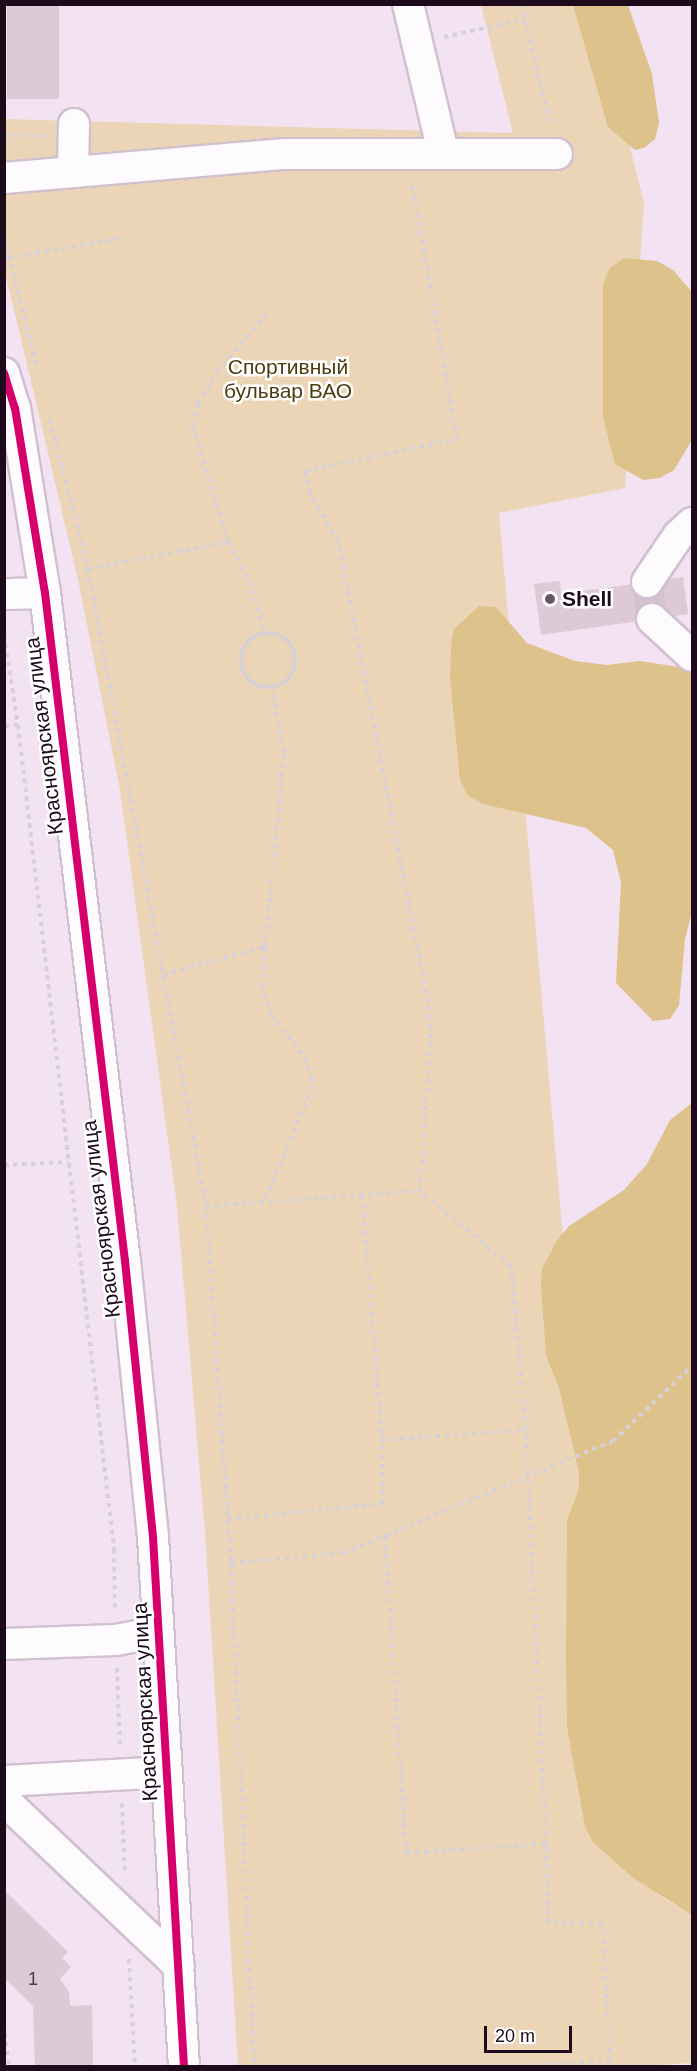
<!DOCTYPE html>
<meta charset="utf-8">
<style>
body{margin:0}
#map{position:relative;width:697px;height:2071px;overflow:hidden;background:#f3e2f1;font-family:Arial,sans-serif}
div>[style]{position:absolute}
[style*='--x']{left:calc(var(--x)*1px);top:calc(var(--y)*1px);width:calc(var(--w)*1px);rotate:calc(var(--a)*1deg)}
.green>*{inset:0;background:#ecd5b6}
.forest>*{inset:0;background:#dec28b}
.building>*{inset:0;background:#dec9d6;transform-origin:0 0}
.minor-tunnel>*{height:30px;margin-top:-15px;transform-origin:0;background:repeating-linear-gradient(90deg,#d3c2d1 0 30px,transparent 0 45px)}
.path>*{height:4px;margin-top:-2px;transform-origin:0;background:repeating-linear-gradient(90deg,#d7d1d6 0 4.5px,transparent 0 9px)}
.path>.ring{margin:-2px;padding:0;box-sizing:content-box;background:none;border:4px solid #d7d1d6;border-radius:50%}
.roads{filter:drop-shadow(2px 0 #d1c0cf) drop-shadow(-2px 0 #d1c0cf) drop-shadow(0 2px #d1c0cf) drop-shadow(0 -2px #d1c0cf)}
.minor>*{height:30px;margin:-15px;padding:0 15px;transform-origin:15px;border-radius:15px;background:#fdfbfd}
.cycleway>*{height:8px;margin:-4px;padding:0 4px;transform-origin:4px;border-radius:4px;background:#d6006c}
.dots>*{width:16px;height:16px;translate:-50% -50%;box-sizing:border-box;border:3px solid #fff;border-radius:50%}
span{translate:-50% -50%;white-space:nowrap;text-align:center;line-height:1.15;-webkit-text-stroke:5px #fff;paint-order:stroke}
.number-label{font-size:18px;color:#4d3a4a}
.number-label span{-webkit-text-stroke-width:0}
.park-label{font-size:21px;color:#4c3d0f}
.poi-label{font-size:21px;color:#1d0b1b;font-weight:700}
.left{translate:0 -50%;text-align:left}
.street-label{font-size:21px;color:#1d0b1b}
.frame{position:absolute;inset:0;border:6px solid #1d0b1b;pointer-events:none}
.scale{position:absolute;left:484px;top:2026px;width:88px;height:27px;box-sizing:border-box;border:3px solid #1d0b1b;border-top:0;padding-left:8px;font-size:18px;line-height:21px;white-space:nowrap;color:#1d0b1b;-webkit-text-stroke:4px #fff;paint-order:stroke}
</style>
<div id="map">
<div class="green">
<div style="clip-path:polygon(481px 5px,593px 5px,644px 202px,625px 488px,499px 513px,570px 1317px,660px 1896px,692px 1915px,692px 2063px,642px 2066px,238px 2066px,205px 1532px,177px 1206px,120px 790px,77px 575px,5px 272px,4px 119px,513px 133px)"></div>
</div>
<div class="forest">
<div style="clip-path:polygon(573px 5px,628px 5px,652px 74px,659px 123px,655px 139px,644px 148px,635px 150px,608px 127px)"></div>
<div style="clip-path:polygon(624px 258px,657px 261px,673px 270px,692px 292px,692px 440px,674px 470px,660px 478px,643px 480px,615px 464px,603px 417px,603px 284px,610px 268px)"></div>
<div style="clip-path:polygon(479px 606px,496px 607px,527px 643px,575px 661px,607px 665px,640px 661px,692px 669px,692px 912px,685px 939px,679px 1005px,670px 1019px,653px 1021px,616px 983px,621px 882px,613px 850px,586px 828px,483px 804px,468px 796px,460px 780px,450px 679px,451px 645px,454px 629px)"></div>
<div style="clip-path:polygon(692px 1103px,692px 1915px,632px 1877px,593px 1842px,585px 1827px,567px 1727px,566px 1658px,567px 1520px,579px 1489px,579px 1472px,559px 1388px,546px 1356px,541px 1285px,542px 1268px,558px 1239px,569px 1226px,624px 1190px,647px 1164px,670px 1120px)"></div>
</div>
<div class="building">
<div style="left:7px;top:4px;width:52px;height:95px"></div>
<div style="clip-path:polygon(683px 577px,688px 614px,541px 635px,534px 584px,560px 581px,561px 594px)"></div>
<div style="clip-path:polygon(4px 1890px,68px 1952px,62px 1958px,71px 1967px,60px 1979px,69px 1992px,70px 2006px,92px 2005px,93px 2066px,35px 2066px,33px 2006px,4px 1978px)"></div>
</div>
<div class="minor-tunnel">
<div style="--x:647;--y:582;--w:37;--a:82"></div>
</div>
<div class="path">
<div style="--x:521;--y:4;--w:122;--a:76.3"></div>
<div style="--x:444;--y:37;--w:83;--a:-12.5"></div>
<div style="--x:4;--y:135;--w:42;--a:1.4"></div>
<div style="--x:4;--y:238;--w:137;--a:75.7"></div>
<div style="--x:9;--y:258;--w:115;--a:-10"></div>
<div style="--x:50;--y:419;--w:155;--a:75.8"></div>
<div style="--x:88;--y:569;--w:143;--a:-10.9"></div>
<div style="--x:228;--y:542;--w:122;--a:-107.1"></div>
<div style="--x:192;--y:425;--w:22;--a:-74"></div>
<div style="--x:198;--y:404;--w:37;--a:-59"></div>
<div style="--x:217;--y:372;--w:79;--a:-49.6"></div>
<div style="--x:228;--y:542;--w:45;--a:60.6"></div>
<div style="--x:250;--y:581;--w:55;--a:74.2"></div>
<div style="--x:88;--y:569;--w:648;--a:79.51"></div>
<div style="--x:206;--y:1206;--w:358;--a:86"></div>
<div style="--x:231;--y:1563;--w:504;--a:87.38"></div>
<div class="ring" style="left:241px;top:633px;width:50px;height:50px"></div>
<div style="--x:4;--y:635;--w:91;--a:81.2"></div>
<div style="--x:18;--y:725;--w:14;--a:176"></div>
<div style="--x:18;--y:725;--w:830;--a:83.35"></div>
<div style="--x:114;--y:1549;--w:61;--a:89.1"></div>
<div style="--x:265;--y:947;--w:196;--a:-84.4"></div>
<div style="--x:284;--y:752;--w:66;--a:-100.5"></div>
<div style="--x:163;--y:975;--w:106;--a:-15.4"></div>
<div style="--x:265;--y:947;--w:38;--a:96"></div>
<div style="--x:261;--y:985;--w:32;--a:72"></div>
<div style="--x:271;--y:1015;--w:55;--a:51.7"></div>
<div style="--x:305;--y:1058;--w:20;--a:70"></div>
<div style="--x:312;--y:1077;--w:18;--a:99"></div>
<div style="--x:309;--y:1095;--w:116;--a:112.8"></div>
<div style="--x:4;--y:1165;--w:64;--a:-2.7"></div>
<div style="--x:362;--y:1195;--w:246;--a:85.3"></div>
<div style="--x:206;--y:1206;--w:215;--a:-4"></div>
<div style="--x:228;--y:1519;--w:155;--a:-5.6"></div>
<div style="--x:382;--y:1504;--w:64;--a:-90"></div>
<div style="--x:382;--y:1440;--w:144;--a:-4"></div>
<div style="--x:385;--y:1536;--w:318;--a:86.2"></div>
<div style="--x:406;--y:1853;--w:140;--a:-3.7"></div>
<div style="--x:546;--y:1844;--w:414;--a:-92.8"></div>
<div style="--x:526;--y:1430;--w:165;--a:-95.2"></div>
<div style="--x:511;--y:1266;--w:118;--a:-140.5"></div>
<div style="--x:420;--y:1191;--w:163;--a:-86.1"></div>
<div style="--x:431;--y:1028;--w:26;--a:-97"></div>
<div style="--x:428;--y:1002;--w:470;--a:-101"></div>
<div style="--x:338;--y:541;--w:56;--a:-120.3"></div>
<div style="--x:310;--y:493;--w:23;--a:-103"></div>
<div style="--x:305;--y:471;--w:155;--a:-11.9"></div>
<div style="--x:457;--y:439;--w:259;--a:-100"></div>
<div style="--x:231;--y:1563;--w:112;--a:-5.1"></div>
<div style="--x:343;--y:1553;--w:292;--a:-22.5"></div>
<div style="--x:613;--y:1441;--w:109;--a:-43.5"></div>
<div style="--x:117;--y:1668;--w:77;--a:87.8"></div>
<div style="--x:122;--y:1803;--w:71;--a:87.6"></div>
<div style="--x:129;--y:1959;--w:107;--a:86.8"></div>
<div style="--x:4;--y:2024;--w:42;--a:83.2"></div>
<div style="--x:508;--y:2066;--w:102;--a:-2.8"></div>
<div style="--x:610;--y:2061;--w:138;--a:-93.3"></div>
<div style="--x:602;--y:1923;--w:54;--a:180"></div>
<div style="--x:548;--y:1923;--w:79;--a:-91.5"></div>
</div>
<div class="roads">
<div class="minor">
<div style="--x:408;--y:4;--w:152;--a:76.7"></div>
<div style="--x:73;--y:172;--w:48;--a:-88.8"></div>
<div style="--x:4;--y:178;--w:282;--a:-4.9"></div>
<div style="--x:285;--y:154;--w:272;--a:0"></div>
<div style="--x:4;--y:373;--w:37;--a:73"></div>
<div style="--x:15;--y:408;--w:187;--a:80.8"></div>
<div style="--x:45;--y:593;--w:673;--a:83.17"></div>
<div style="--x:125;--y:1261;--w:277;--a:84.2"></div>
<div style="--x:153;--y:1537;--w:530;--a:86.65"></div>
<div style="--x:647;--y:582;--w:55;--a:-56"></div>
<div style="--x:678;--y:536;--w:19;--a:-43"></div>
<div style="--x:4;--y:594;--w:41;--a:-1.4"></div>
<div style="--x:652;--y:619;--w:54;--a:42.8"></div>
<div style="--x:4;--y:1644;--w:112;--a:-2"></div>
<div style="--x:116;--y:1640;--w:43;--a:-10.8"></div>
<div style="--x:4;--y:1781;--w:163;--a:-3.2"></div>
<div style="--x:4;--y:1800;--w:241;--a:43.5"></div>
</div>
</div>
<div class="cycleway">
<div style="--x:4;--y:373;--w:37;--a:73"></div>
<div style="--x:15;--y:408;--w:187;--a:80.8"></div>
<div style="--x:45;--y:593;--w:673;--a:83.17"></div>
<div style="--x:125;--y:1261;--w:277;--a:84.2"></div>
<div style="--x:153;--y:1537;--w:530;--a:86.65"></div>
</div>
<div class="dots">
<div style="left:550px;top:599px;background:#685666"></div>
</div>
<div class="number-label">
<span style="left:33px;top:1979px">1</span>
</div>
<div class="park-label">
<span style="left:288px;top:379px">Спортивный<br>бульвар ВАО</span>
</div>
<div class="poi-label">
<span class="left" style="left:562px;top:599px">Shell</span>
</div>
<div class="street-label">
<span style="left:44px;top:736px;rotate:-97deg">Красноярская улица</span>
<span style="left:101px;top:1219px;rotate:-97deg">Красноярская улица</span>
<span style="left:145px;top:1702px;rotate:-93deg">Красноярская улица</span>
</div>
<div class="frame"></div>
<div class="scale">20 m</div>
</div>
